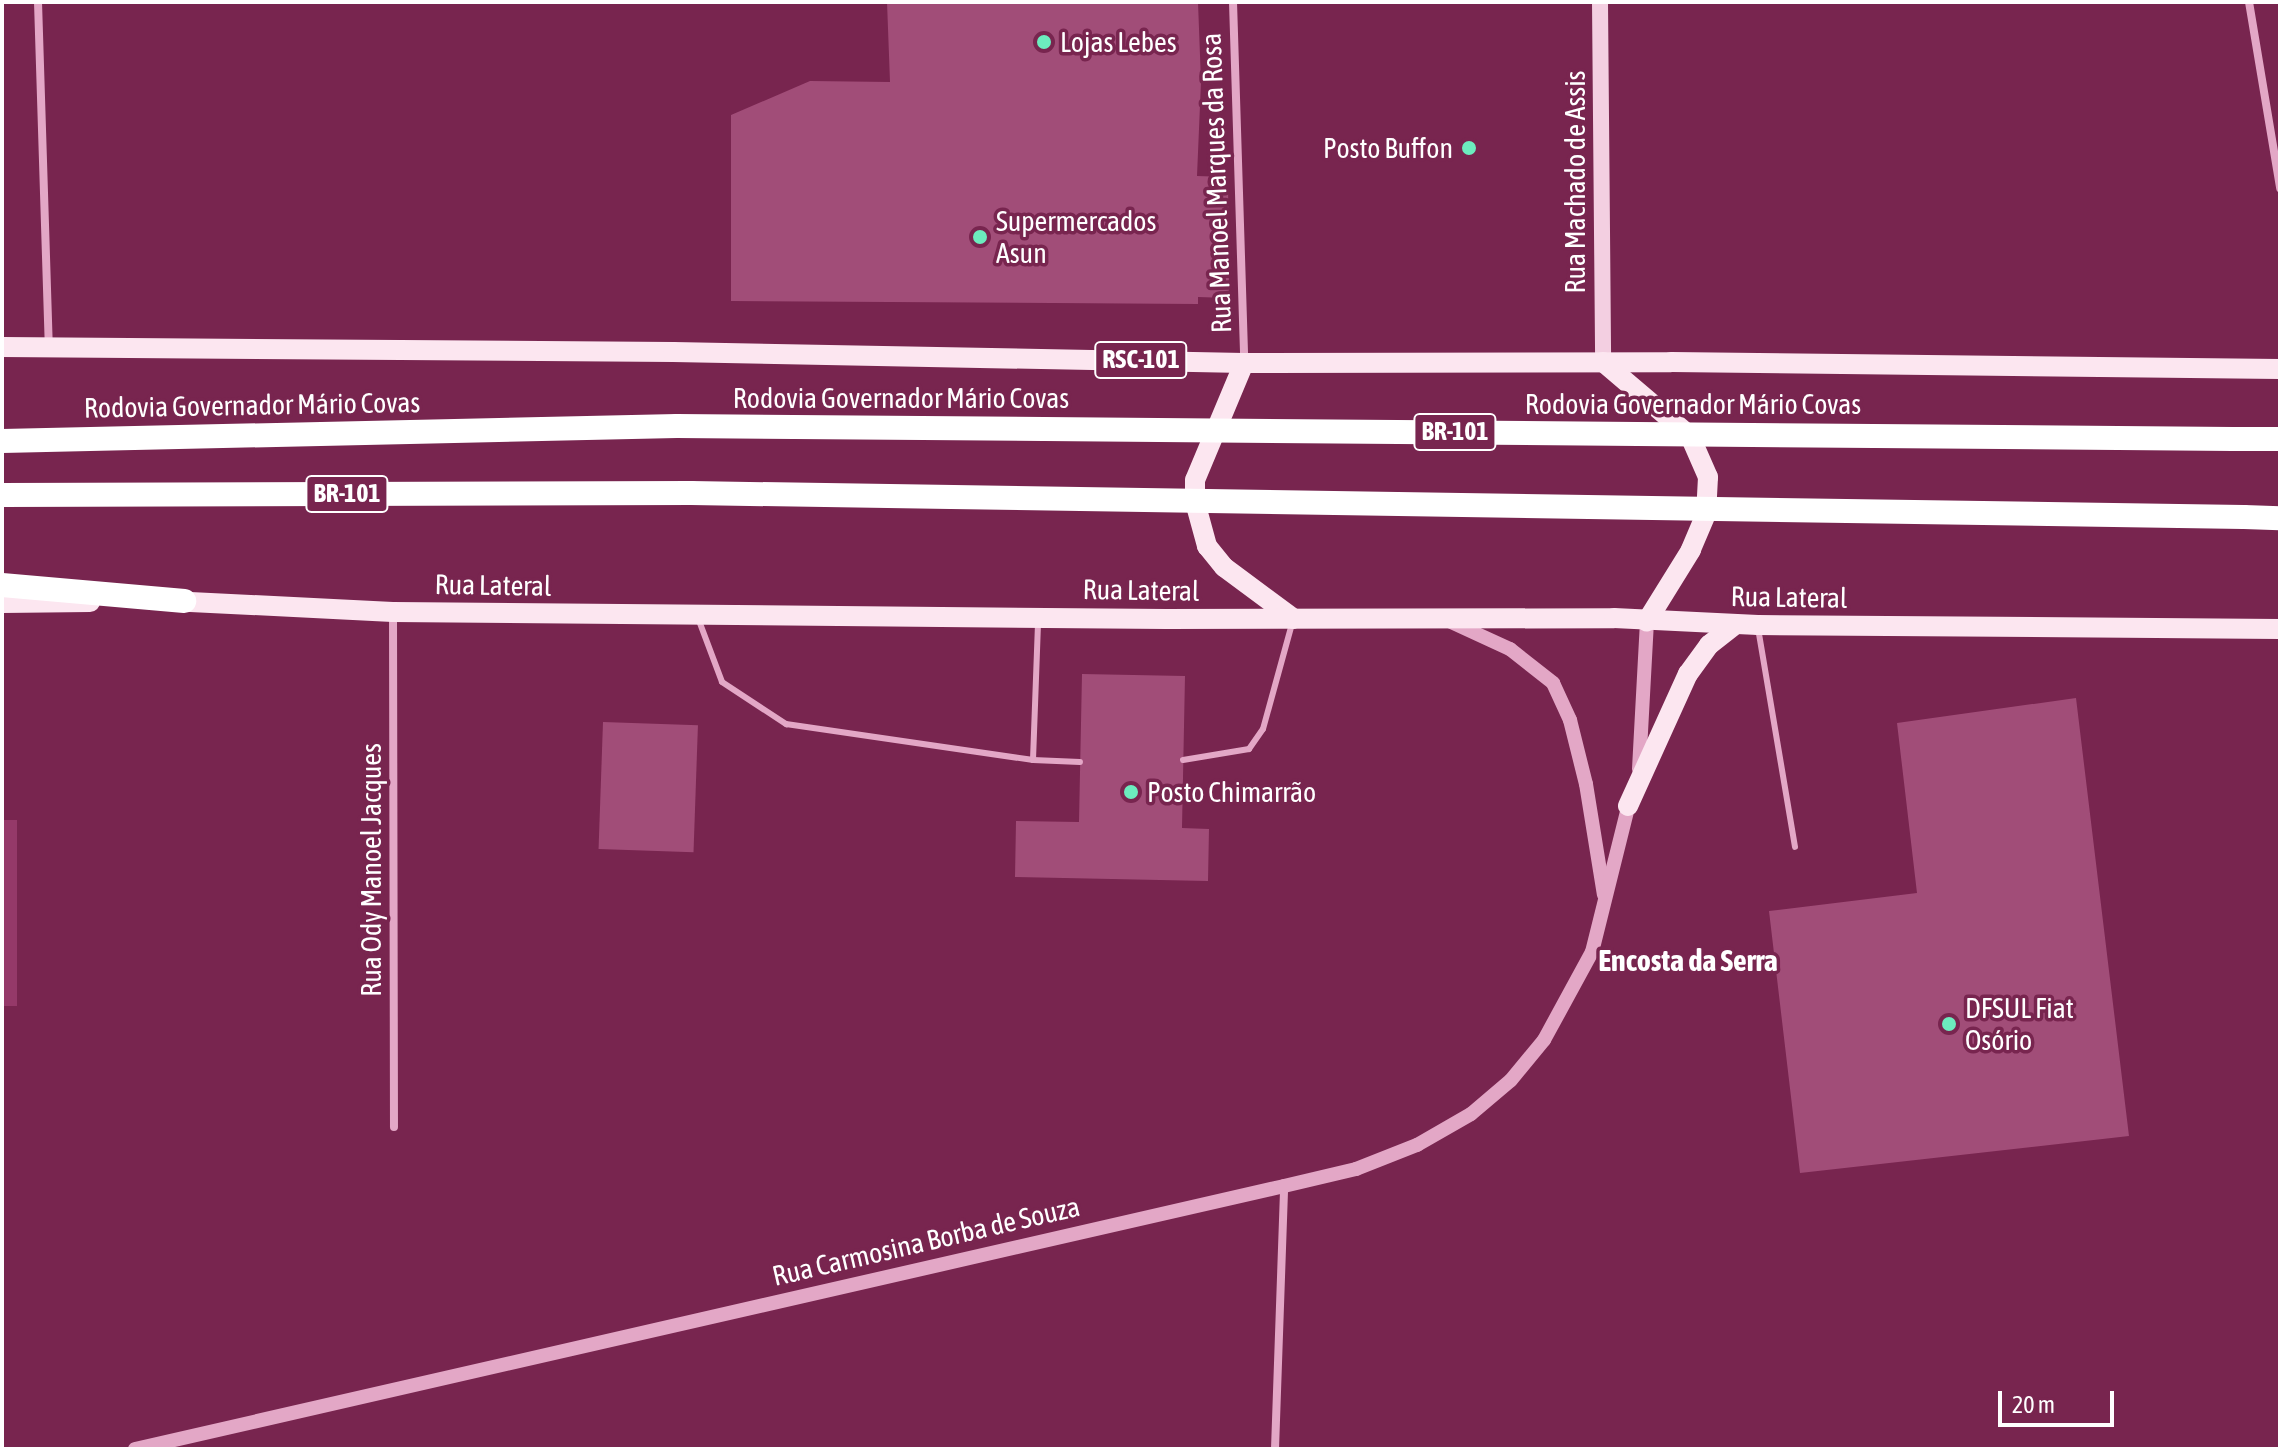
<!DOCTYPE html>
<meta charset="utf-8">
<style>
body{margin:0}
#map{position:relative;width:2282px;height:1451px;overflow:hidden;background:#78254f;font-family:"Asap Condensed",sans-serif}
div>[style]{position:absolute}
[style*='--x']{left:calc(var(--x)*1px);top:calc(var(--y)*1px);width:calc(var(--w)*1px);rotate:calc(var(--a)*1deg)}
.green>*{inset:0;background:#953969;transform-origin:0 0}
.building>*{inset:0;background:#a14d78;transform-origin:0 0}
.service>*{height:6px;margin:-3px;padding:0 3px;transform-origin:3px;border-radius:3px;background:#e3a7c6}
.minor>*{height:8px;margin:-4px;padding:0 4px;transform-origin:4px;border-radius:4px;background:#e3a7c6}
.tertiary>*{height:14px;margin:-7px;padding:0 7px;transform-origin:7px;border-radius:7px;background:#e3a7c6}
.secondary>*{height:16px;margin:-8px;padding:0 8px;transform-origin:8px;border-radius:8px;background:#f3cfe1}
.primary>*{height:20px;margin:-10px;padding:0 10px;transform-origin:10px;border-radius:10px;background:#fce6f0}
.motorway>*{height:24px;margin:-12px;padding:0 12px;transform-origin:12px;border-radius:12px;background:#fff}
.motorway-bridge>*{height:24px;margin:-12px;padding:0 12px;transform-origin:12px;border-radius:12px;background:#fff}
.dots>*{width:22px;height:22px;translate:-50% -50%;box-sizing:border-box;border:4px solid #78254f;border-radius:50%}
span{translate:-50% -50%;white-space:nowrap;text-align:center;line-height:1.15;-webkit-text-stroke:7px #78254f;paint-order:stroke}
.shield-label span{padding:2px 6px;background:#78254f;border:2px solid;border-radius:6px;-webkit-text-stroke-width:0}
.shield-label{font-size:26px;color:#fff;font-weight:700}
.poi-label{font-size:28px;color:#fff}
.left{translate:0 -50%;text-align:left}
.right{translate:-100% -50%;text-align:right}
.street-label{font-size:28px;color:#fff}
.neighbourhood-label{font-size:30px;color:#fff;font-weight:700}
.frame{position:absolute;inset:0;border:4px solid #fff;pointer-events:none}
.scale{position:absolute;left:1998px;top:1391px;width:116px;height:36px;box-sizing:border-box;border:4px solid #fff;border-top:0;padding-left:10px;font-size:24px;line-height:28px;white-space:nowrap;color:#fff;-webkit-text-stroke:6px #78254f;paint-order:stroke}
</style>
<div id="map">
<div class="green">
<div style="left:2px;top:820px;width:15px;height:186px"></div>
</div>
<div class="building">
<div style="clip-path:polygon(887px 2px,1198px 2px,1201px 82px,1197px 176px,1228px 177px,1229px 298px,1198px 297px,1198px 304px,731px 301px,731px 115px,810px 81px,890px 82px)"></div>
<div style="clip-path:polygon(1082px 674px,1185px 676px,1182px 828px,1209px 829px,1208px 881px,1015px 877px,1016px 821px,1079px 822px)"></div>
<div style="clip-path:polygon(2076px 698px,2129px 1136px,1800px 1173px,1769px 911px,1917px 893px,1897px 723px)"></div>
<div style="left:603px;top:722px;width:95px;height:127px;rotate:2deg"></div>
</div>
<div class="service">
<div style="--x:698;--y:618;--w:68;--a:69.4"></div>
<div style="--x:722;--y:682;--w:77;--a:33.3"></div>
<div style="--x:786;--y:724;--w:250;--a:8.3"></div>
<div style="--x:1033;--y:760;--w:47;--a:2.4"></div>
<div style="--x:1758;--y:628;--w:222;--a:80.4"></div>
<div style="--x:1033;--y:760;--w:137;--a:-87.9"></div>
<div style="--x:1183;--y:760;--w:67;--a:-9.5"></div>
<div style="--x:1249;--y:749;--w:24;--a:-55"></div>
<div style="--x:1263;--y:729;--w:109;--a:-74.6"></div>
</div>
<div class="minor">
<div style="--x:38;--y:2;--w:343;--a:88.2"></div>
<div style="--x:1233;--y:2;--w:359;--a:88.2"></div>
<div style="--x:2249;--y:2;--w:189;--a:80.5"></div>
<div style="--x:393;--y:612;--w:515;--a:89.89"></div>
<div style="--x:1275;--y:1449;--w:263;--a:-88"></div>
</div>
<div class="tertiary">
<div style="--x:1451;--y:622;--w:65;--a:24.6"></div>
<div style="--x:1510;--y:649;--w:55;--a:38.3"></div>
<div style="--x:1553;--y:683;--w:41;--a:65.3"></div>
<div style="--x:1570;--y:720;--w:66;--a:76"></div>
<div style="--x:1586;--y:784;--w:112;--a:80.8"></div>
<div style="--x:1639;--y:769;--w:148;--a:-86.9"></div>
<div style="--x:135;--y:1449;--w:1179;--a:-12.89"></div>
<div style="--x:1284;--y:1186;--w:74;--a:-13.3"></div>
<div style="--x:1356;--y:1169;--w:66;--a:-21.5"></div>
<div style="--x:1417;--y:1145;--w:62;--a:-29.9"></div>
<div style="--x:1471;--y:1114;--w:52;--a:-40.4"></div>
<div style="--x:1511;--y:1080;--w:52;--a:-50.5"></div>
<div style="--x:1544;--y:1040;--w:100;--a:-61.4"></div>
<div style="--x:1592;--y:952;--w:157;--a:-76"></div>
</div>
<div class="secondary">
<div style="--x:1600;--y:2;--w:360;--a:89.5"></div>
</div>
<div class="primary">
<div style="--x:2;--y:347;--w:671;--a:0.43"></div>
<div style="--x:673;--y:352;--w:571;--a:1.1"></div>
<div style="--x:1244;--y:363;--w:427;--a:-0.1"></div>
<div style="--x:1671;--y:362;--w:609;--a:0.66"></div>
<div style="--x:1603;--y:362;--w:114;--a:40.4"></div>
<div style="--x:1690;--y:436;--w:45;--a:66.3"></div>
<div style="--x:1708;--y:477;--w:37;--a:93"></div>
<div style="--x:1706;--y:514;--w:39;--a:113"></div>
<div style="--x:1691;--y:550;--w:84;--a:121.8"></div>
<div style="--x:1244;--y:363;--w:127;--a:112.7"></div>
<div style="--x:1195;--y:480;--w:22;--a:90"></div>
<div style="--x:1195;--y:502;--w:46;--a:74.7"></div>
<div style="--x:1207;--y:546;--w:27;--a:51"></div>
<div style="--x:1224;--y:567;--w:87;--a:36.6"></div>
<div style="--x:170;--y:601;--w:223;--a:2.8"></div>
<div style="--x:393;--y:612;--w:773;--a:0.52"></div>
<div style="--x:1166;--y:619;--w:448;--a:-0.1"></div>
<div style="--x:1614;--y:618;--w:144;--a:2.8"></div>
<div style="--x:1758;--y:625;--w:522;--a:0.44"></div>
<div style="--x:2;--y:603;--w:88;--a:-0.7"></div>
<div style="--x:1628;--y:806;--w:145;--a:-65.6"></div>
<div style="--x:1688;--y:674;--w:36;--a:-54"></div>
<div style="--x:1709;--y:645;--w:34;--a:-38"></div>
</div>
<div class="motorway">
<div style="--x:2233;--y:439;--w:47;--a:0"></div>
<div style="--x:2;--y:441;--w:675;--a:-1.27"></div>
<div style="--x:2;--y:495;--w:689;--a:-0.17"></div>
<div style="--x:2244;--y:517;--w:36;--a:2"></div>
<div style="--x:2;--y:585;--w:183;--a:5"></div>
</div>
<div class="motorway-bridge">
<div style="--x:677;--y:426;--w:1556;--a:0.48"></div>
<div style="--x:691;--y:493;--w:1553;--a:0.89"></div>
</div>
<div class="dots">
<div style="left:1044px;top:42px;background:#6cecbe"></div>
<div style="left:1469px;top:148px;background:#6cecbe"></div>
<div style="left:980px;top:237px;background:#6cecbe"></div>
<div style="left:1131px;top:792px;background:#6cecbe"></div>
<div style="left:1949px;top:1024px;background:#6cecbe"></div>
</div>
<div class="shield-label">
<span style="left:1141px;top:360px">RSC-101</span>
<span style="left:1455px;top:432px">BR-101</span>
<span style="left:347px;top:494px">BR-101</span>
</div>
<div class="poi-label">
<span class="left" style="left:1060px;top:42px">Lojas Lebes</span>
<span class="right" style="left:1453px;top:148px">Posto Buffon</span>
<span class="left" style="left:996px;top:237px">Supermercados<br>Asun</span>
<span class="left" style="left:1147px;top:792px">Posto Chimarrão</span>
<span class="left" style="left:1965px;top:1024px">DFSUL Fiat<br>Osório</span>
</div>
<div class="street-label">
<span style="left:1575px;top:182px;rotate:-90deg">Rua Machado de Assis</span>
<span style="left:1216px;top:183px;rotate:-92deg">Rua Manoel Marques da Rosa</span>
<span style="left:901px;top:398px">Rodovia Governador Mário Covas</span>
<span style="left:1693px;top:404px">Rodovia Governador Mário Covas</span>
<span style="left:252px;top:405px;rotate:-1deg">Rodovia Governador Mário Covas</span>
<span style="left:493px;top:585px;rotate:1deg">Rua Lateral</span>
<span style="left:1141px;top:590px;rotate:1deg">Rua Lateral</span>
<span style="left:1789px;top:597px;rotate:1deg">Rua Lateral</span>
<span style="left:371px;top:870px;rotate:-90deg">Rua Ody Manoel Jacques</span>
<span style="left:926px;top:1241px;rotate:-13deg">Rua Carmosina Borba de Souza</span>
</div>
<div class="neighbourhood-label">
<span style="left:1688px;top:960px">Encosta da Serra</span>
</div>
<div class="frame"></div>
<div class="scale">20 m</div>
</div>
